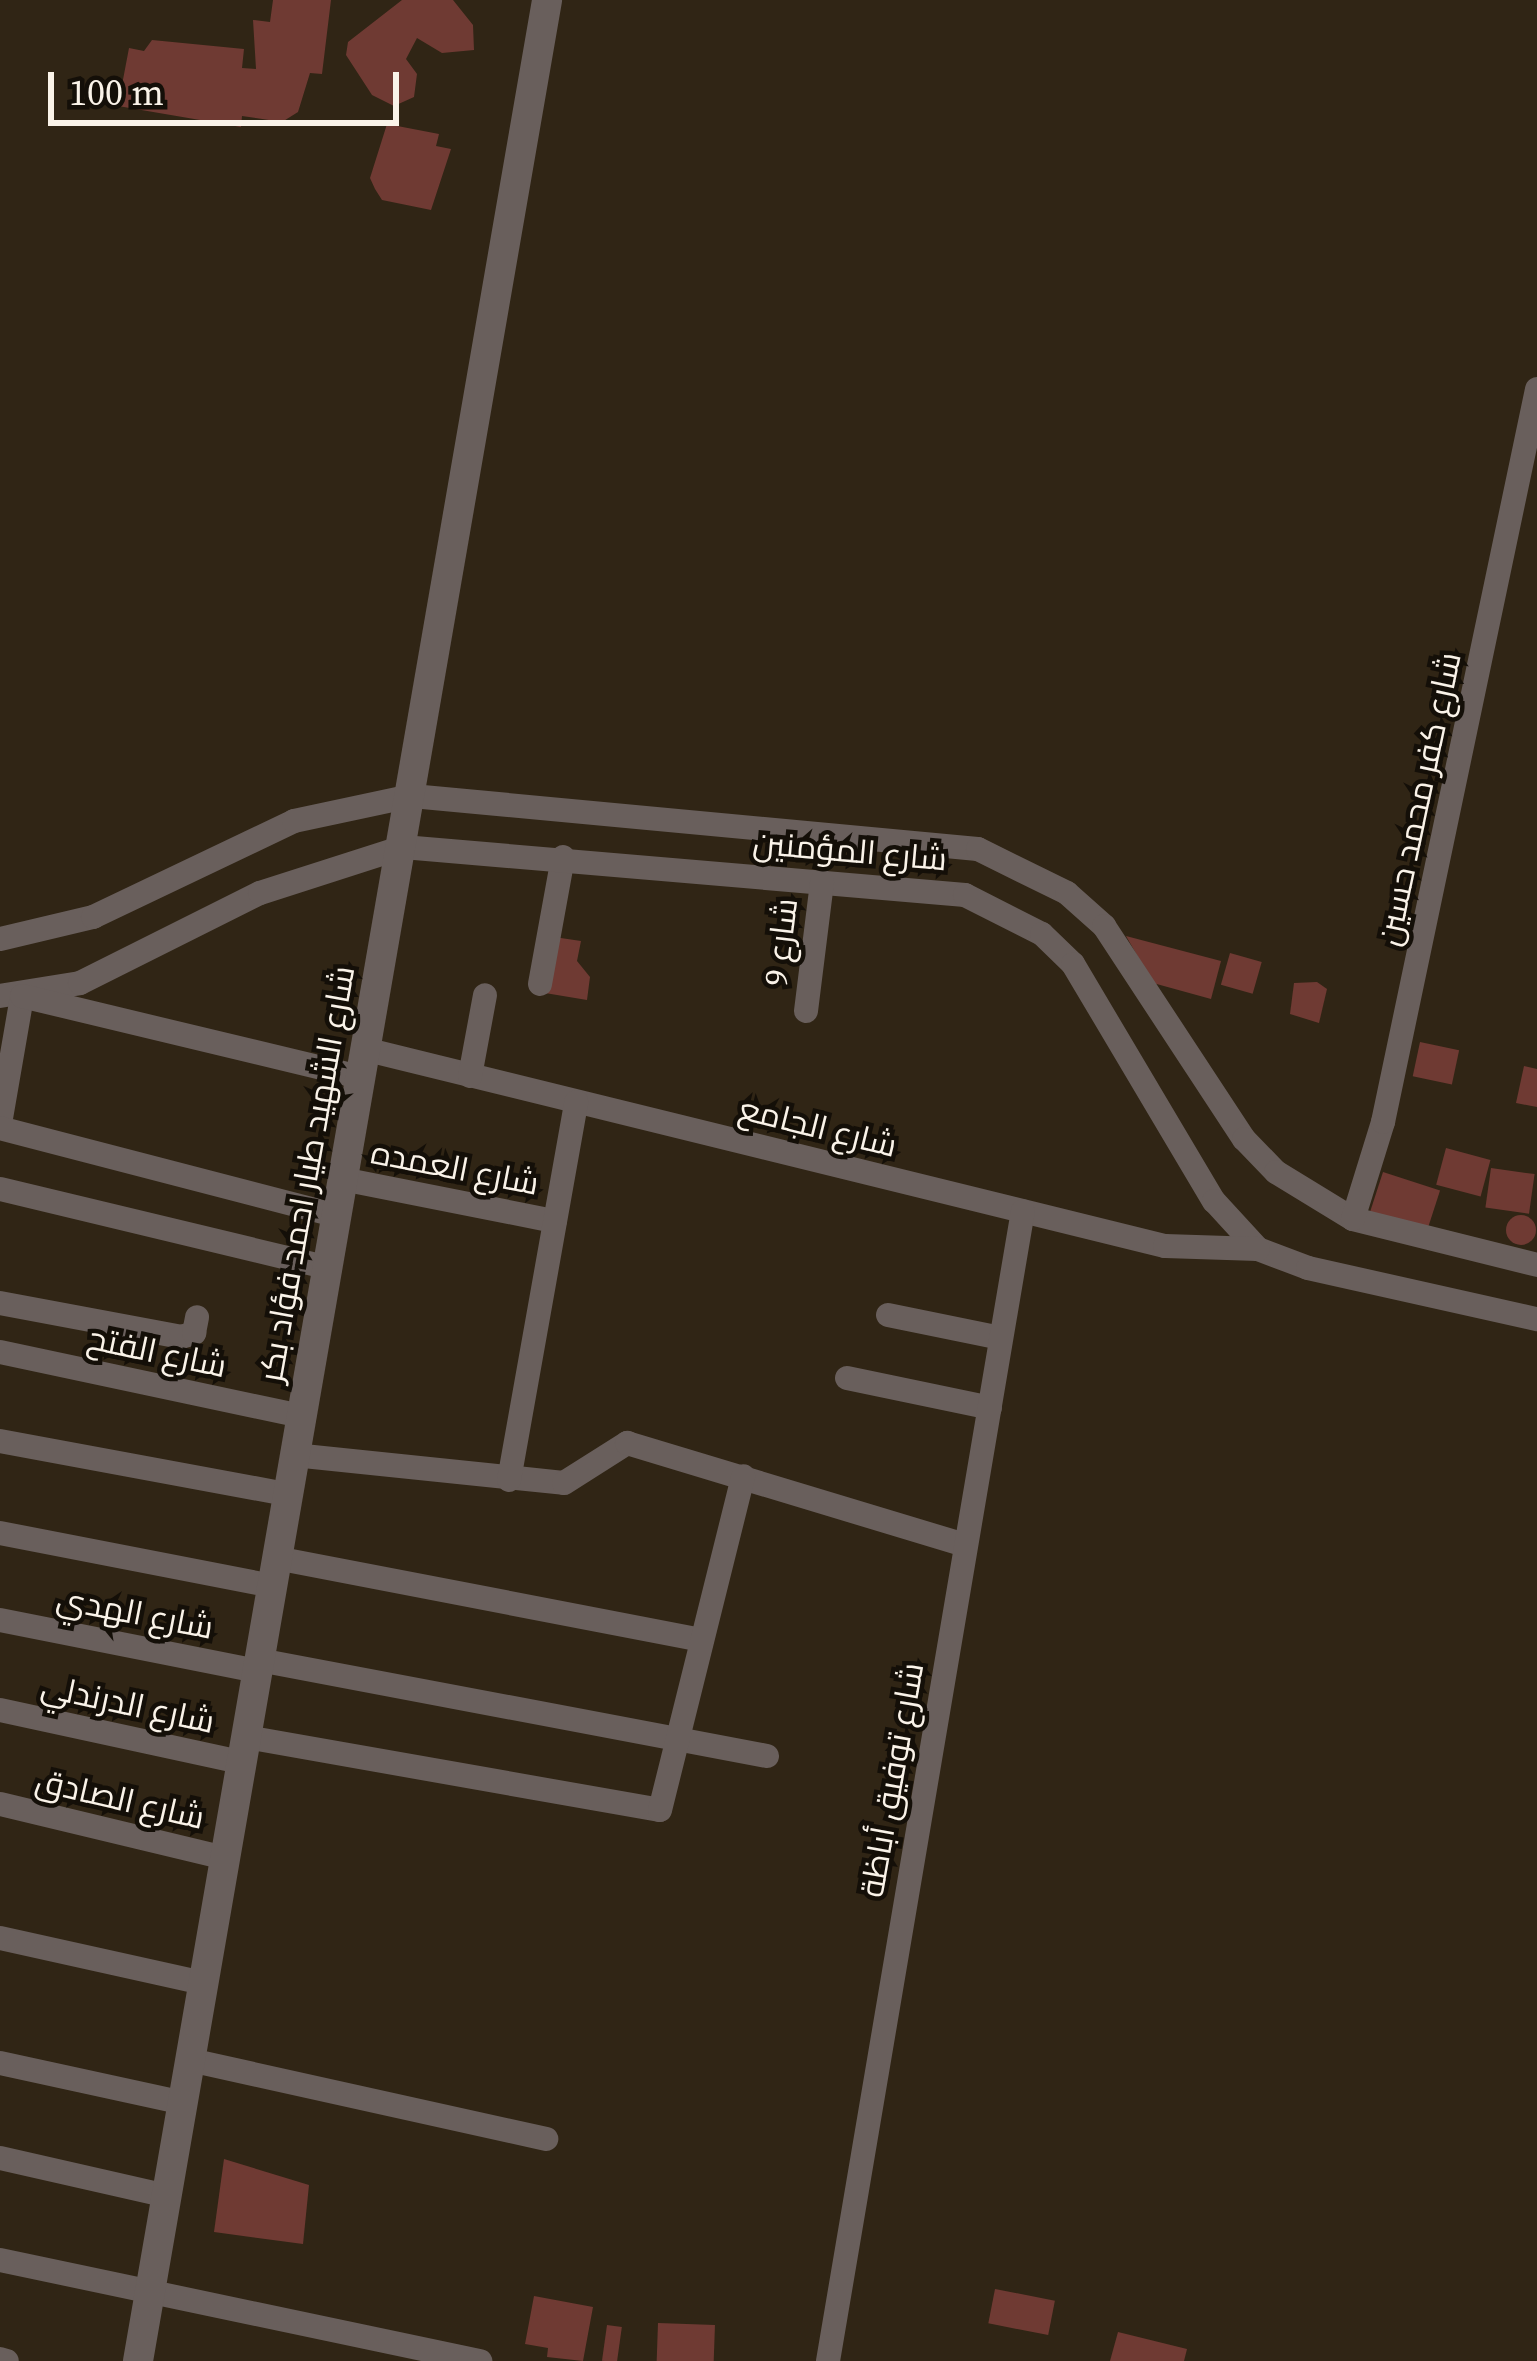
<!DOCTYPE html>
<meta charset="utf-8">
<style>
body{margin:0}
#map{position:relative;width:1537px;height:2361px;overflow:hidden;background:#302515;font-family:"Source Serif 4",Cairo,serif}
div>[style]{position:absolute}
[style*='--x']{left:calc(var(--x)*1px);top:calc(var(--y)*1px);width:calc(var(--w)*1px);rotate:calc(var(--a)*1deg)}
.building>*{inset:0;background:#6f3a33;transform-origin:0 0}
.round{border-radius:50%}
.minor>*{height:24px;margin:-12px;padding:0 12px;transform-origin:12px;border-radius:12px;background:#695f5c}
.tertiary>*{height:30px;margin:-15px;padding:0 15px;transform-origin:15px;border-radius:15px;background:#695f5c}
span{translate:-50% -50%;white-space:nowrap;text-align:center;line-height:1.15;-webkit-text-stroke:9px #140f08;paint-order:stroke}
.street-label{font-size:33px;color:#faf3e9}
.scale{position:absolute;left:48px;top:72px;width:351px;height:54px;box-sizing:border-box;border:6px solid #faf3e9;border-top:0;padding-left:15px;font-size:36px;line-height:42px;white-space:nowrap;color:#faf3e9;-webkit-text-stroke:9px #140f08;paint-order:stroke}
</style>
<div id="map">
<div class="building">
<div style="clip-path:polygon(273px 0,331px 0,322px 74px,310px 73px,298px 112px,282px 122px,242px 116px,241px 127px,118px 106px,129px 48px,144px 51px,152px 40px,244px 49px,242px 68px,256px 69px,253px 20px,270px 22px)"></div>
<div style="clip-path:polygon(402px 0,453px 0,473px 25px,474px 50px,442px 53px,417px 38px,406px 59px,417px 74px,414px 97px,394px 106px,372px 95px,346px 55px,348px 42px)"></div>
<div style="clip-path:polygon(387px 124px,439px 134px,436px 146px,451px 149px,431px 210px,382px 200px,375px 189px,370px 178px)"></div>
<div style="clip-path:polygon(1126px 936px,1221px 961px,1211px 999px,1153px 983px)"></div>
<div style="clip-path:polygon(554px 937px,581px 941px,577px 961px,590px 977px,587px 1000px,545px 993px)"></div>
<div style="left:1230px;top:953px;width:33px;height:33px;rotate:16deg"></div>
<div style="clip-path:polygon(1317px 982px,1327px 989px,1319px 1023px,1290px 1014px,1294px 983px)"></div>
<div style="left:1420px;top:1042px;width:40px;height:35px;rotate:12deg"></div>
<div style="clip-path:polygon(1524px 1066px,1537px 1069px,1537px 1107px,1516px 1103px)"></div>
<div style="left:1446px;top:1148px;width:46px;height:38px;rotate:15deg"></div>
<div style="left:1491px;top:1168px;width:44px;height:40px;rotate:8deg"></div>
<div style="left:1383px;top:1172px;width:60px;height:47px;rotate:18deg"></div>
<div class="round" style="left:1506px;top:1215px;width:30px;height:30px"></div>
<div style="clip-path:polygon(224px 2159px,309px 2185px,303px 2244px,214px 2232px)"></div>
<div style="left:995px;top:2289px;width:61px;height:35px;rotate:11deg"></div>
<div style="clip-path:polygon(534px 2296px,593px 2307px,583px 2361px,547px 2357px,548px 2348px,525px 2344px)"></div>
<div style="left:658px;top:2323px;width:57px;height:38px;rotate:2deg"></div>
<div style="left:607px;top:2325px;width:15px;height:36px;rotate:8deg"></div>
<div style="clip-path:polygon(1118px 2332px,1187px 2349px,1184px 2361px,1110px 2361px)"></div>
</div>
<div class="minor">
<div style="--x:0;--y:939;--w:96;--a:-13.3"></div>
<div style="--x:93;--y:917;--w:223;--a:-25.5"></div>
<div style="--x:294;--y:821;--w:121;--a:-12"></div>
<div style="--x:412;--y:796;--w:568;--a:5.35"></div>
<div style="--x:978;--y:849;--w:99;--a:26.3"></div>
<div style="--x:1067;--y:893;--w:50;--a:41.7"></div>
<div style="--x:1104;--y:926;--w:255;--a:56.7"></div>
<div style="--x:1244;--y:1139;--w:46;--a:45.9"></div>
<div style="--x:1276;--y:1172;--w:90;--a:31.4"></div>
<div style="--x:1353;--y:1219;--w:190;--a:14"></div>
<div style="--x:540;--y:984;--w:129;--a:-79.7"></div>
<div style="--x:0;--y:996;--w:81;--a:-9.2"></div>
<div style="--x:80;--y:983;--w:201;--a:-26.6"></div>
<div style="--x:260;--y:893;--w:150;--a:-17.8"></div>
<div style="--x:403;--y:847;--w:564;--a:4.88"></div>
<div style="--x:965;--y:895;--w:86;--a:26.9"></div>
<div style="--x:1042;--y:934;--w:43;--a:44.1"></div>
<div style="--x:1073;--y:964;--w:276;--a:59.3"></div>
<div style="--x:1214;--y:1201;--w:65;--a:47.5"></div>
<div style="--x:1258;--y:1249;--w:53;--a:20.8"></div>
<div style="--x:1308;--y:1268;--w:235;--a:12.6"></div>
<div style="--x:806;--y:1011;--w:130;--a:-82.9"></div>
<div style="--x:364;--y:1049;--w:825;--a:13.82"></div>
<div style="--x:1165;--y:1246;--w:93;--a:1.8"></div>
<div style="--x:470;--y:1076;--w:82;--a:-79.5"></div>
<div style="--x:0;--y:1124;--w:130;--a:-80.2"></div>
<div style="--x:22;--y:996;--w:347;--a:13.5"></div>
<div style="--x:0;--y:1128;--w:346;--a:14.6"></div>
<div style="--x:342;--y:1179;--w:217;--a:11.2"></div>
<div style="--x:0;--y:1189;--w:335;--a:13.5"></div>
<div style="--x:1353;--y:1219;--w:102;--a:-72.8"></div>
<div style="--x:1383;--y:1122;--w:749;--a:-78.13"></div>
<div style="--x:0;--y:1303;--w:184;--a:10.6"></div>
<div style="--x:181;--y:1337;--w:14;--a:-17"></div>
<div style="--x:194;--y:1333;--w:16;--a:-79"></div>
<div style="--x:888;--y:1315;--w:115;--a:11.5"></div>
<div style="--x:0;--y:1352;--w:308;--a:12"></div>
<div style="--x:847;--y:1378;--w:146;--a:11.8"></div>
<div style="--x:0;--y:1441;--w:292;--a:10.5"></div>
<div style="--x:294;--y:1455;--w:271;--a:5.9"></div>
<div style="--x:564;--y:1483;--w:75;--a:-32.4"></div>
<div style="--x:627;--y:1443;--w:353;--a:16.8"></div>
<div style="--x:509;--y:1480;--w:384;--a:-79.9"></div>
<div style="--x:0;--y:1533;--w:277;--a:11"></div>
<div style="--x:276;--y:1558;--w:432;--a:10.9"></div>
<div style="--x:0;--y:1620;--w:262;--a:11.2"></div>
<div style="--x:259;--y:1660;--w:517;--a:10.7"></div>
<div style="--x:0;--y:1710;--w:247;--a:12.2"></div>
<div style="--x:246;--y:1737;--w:420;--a:10"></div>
<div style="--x:660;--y:1810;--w:344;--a:-76"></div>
<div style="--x:0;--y:1804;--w:231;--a:13.5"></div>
<div style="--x:0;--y:1938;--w:208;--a:12.5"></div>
<div style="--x:190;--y:2060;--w:365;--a:12.5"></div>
<div style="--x:0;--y:2063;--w:187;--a:12.3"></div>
<div style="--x:0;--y:2158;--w:171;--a:12.8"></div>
<div style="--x:0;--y:2260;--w:491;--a:11.9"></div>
<div style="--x:0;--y:2359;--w:7;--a:16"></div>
<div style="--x:828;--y:2361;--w:1166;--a:-80.38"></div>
</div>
<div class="tertiary">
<div style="--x:138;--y:2361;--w:2396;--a:-80.17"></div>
</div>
<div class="street-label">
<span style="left:1419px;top:799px;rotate:-78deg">شارع كفر محمد حسين</span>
<span style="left:850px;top:851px;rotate:5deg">شارع المؤمنين</span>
<span style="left:781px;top:942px;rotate:-83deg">شارع 9</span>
<span style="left:818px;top:1127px;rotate:14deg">شارع الجامع</span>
<span style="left:455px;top:1168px;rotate:11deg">شارع العمده</span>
<span style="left:307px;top:1174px;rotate:-80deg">شارع الشهيد طيار احمد فؤاد بكر</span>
<span style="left:157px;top:1352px;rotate:12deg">شارع الفتح</span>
<span style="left:135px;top:1613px;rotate:11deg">شارع الهدي</span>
<span style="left:128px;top:1704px;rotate:12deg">شارع الدرندلي</span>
<span style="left:892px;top:1780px;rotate:-80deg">شارع توفيق أباظة</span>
<span style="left:120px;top:1799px;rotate:13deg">شارع الصادق</span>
</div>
<div class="scale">100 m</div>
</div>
